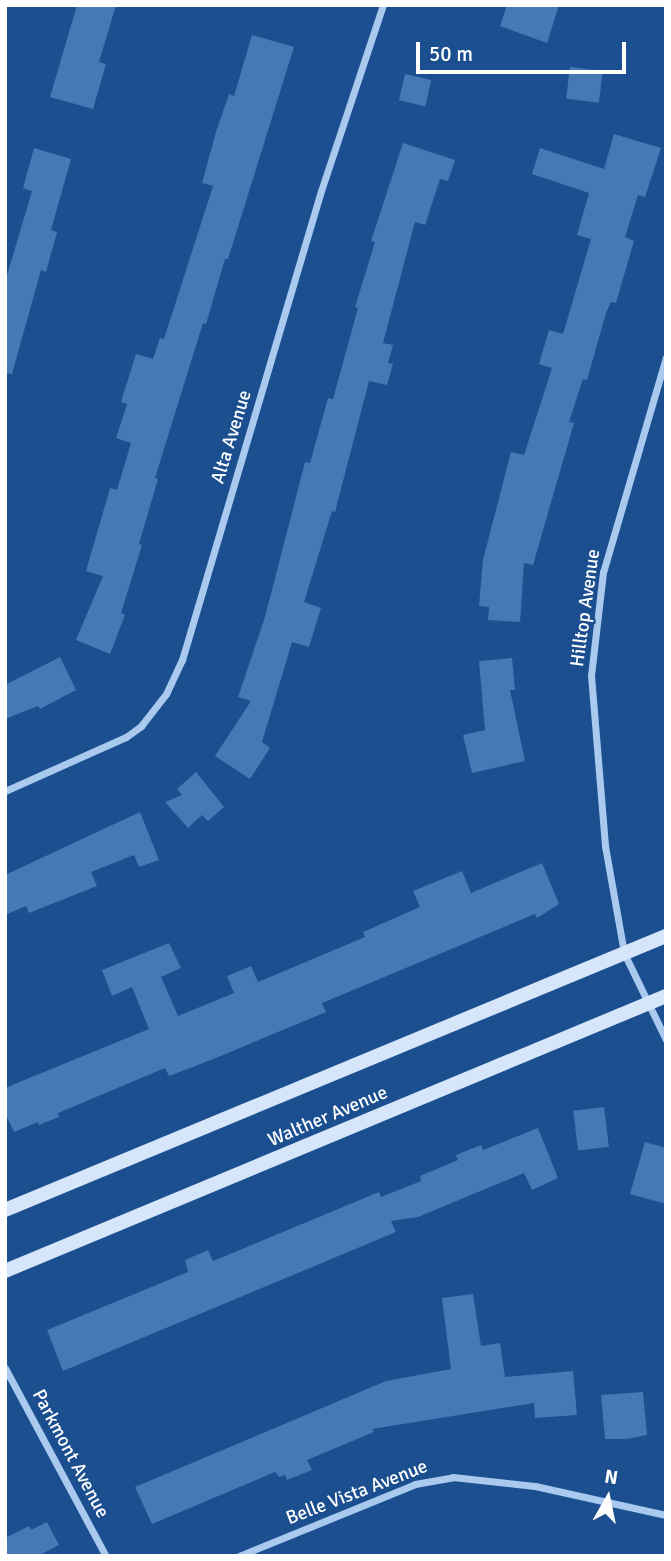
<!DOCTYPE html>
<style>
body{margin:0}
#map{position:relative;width:671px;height:1561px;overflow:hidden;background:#1b4f8f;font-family:Signika,sans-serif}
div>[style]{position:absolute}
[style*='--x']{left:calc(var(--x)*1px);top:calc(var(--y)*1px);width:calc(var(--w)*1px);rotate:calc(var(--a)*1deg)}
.building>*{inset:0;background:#4478b7;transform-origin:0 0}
.minor>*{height:7px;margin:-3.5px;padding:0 3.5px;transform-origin:3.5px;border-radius:3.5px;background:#a9c9ee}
.secondary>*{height:14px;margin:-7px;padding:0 7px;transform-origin:7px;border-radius:7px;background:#d6e6fa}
span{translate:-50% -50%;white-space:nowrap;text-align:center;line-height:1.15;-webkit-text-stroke:5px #1b4f8f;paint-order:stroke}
.street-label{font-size:19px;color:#fff}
.frame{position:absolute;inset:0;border:7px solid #fff;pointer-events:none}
.north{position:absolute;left:573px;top:1463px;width:70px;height:70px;-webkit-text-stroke:5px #1b4f8f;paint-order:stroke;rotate:9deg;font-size:19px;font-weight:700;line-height:28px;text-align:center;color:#fff}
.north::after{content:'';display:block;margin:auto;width:24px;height:32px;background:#fff;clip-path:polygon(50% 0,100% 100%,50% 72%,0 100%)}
.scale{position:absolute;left:416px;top:42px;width:210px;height:32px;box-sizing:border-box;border:4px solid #fff;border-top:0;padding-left:9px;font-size:21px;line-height:24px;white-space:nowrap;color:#fff;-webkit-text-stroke:5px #1b4f8f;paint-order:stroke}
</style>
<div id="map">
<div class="building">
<div style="clip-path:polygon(77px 5px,116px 5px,99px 62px,106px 64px,93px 109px,50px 97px)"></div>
<div style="clip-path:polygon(507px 5px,559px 5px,547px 43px,500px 26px)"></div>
<div style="clip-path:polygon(252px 35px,294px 47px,228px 259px,225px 259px,206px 324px,203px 323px,155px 478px,158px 479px,139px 544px,142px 545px,121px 613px,125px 615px,110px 654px,76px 640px,103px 576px,86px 571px,110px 488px,117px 490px,131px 443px,116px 438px,127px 404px,121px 402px,136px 354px,153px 359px,160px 338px,164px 339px,213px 186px,202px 183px,216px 132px,229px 94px,234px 96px)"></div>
<div style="left:570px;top:67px;width:33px;height:32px;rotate:7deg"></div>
<div style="left:405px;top:74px;width:27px;height:27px;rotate:13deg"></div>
<div style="clip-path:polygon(614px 134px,661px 148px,645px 197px,638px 195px,625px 237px,634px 241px,616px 303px,611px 302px,606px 313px,587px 380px,583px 379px,569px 422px,574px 423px,533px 565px,524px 563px,520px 622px,488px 620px,489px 607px,479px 606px,483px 560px,511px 452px,524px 455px,552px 368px,539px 364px,549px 330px,563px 334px,591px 239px,577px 235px,589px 193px,532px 174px,540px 148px,604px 169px)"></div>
<div style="clip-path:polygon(403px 143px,455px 160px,448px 181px,440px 179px,425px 225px,415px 222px,383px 343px,393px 345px,388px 363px,393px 364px,387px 385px,369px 381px,335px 512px,332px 511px,304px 602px,321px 608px,309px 647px,292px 642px,262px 742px,270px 748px,250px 779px,215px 756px,251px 701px,238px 697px,265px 617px,305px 462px,310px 463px,328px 398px,333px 399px,358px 308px,355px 307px,375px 242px,371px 241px)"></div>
<div style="clip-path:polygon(34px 148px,71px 159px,51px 230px,57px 232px,46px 272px,41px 270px,12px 374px,5px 373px,5px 282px,32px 191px,23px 188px)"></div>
<div style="clip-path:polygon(60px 657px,76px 690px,40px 709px,38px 706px,5px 719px,5px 685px)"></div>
<div style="clip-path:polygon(512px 658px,515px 690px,510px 690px,525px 761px,472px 773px,463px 735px,485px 730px,479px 661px)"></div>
<div style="clip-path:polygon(196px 772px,224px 807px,208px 821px,202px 815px,188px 828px,165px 802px,182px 795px,177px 789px)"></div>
<div style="clip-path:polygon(140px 812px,159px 860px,139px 867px,134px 855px,91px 872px,97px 886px,29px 913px,26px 906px,5px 915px,5px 875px)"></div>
<div style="clip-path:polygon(542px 863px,559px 904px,537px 918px,535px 914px,322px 1003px,326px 1012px,216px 1058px,169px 1076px,165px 1068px,58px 1113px,59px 1117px,39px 1125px,38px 1122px,14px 1132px,5px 1113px,5px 1088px,149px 1029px,132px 987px,112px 996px,102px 970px,169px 943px,181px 968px,161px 977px,178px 1016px,234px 993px,227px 976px,251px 966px,258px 982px,365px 937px,363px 932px,420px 907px,413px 891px,462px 871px,471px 893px)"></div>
<div style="left:604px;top:1107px;width:40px;height:31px;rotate:83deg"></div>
<div style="clip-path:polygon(538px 1128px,558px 1178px,532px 1190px,524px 1173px,418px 1217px,391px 1221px,396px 1232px,63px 1371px,47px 1330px,188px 1272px,185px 1260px,208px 1250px,213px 1261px,379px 1192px,381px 1197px,421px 1181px,420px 1176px,458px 1160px,456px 1155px,481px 1145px,483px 1150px)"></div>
<div style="clip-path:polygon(645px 1142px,666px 1148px,666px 1204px,630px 1194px)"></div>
<div style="clip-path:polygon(473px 1294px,481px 1346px,500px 1343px,505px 1377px,573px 1371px,577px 1415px,535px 1418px,534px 1403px,372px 1429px,374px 1432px,307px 1460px,312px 1470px,287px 1480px,285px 1475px,279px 1477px,275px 1472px,152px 1524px,135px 1487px,386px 1381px,451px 1369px,442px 1298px)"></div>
<div style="clip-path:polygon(643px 1392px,647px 1435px,627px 1439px,605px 1439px,601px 1395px)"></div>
<div style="clip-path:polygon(47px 1522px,59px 1545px,38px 1556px,5px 1556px,5px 1538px,29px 1526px,31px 1530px)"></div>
</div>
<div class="minor">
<div style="--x:666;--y:357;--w:224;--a:106.3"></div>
<div style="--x:603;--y:572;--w:104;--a:96.6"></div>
<div style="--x:591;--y:675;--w:172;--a:85.3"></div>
<div style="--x:605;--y:846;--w:109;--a:79.9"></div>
<div style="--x:624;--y:953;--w:97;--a:64.2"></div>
<div style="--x:5;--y:791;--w:133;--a:-24.1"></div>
<div style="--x:126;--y:737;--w:19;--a:-36"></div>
<div style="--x:141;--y:726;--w:41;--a:-52"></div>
<div style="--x:166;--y:694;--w:38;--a:-65"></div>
<div style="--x:182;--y:660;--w:489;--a:-73.5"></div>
<div style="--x:321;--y:191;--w:196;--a:-71.6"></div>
<div style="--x:5;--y:1368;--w:213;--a:61.8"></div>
<div style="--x:239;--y:1556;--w:190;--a:-22.2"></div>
<div style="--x:415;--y:1484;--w:39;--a:-10"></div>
<div style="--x:453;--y:1477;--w:82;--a:6.3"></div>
<div style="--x:535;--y:1486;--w:134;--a:12.5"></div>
</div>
<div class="secondary">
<div style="--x:5;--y:1210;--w:716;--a:-22.52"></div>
<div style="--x:5;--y:1271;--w:716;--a:-22.59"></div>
</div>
<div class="street-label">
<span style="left:232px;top:437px;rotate:-73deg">Alta Avenue</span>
<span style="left:586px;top:608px;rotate:-82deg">Hilltop Avenue</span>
<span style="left:328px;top:1117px;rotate:-23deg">Walther Avenue</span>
<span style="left:70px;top:1454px;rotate:62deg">Parkmont Avenue</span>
<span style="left:357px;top:1493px;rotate:-21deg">Belle Vista Avenue</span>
</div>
<div class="frame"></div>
<div class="north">N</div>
<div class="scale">50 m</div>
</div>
